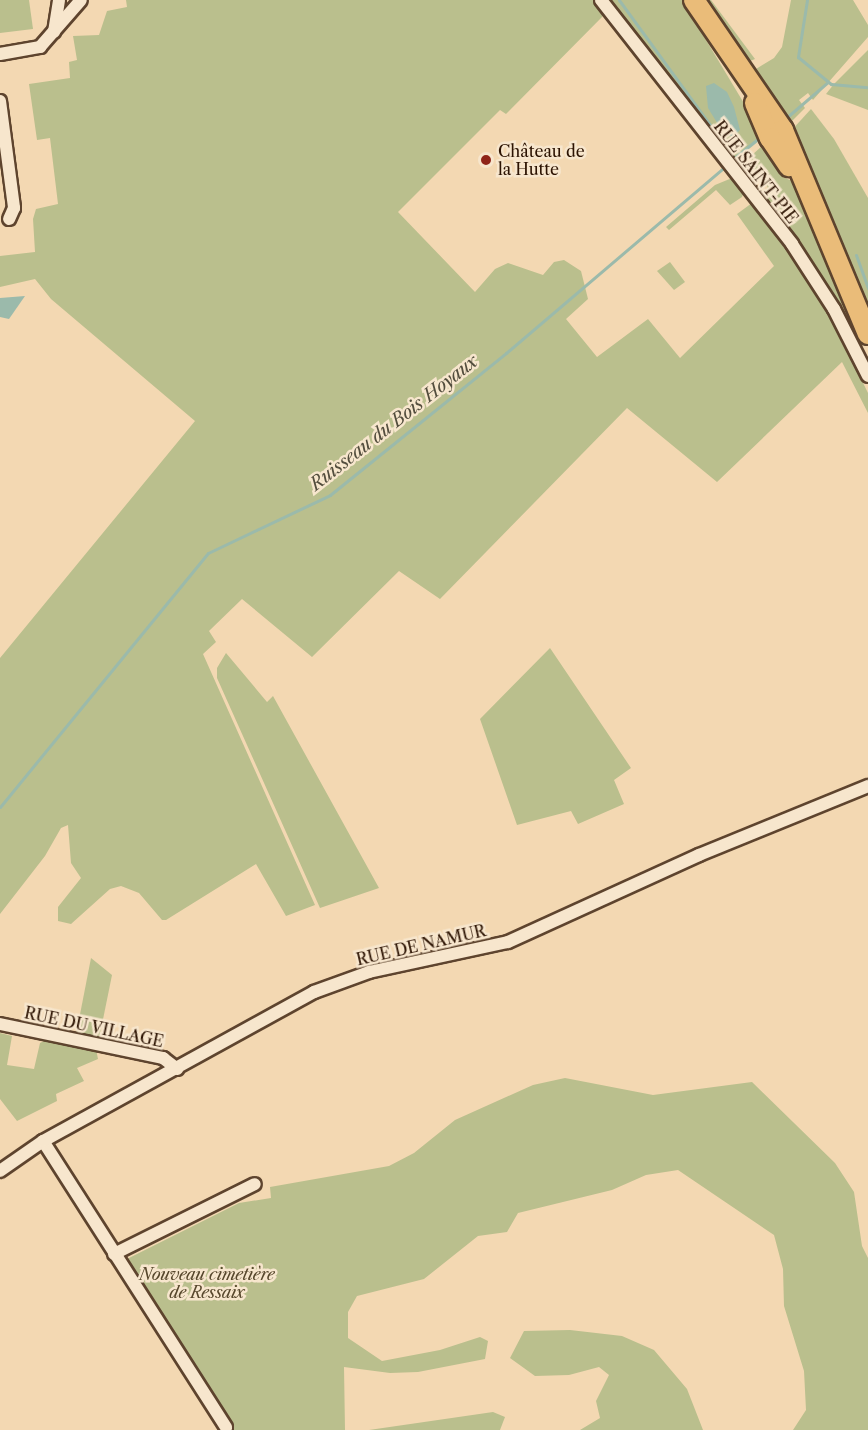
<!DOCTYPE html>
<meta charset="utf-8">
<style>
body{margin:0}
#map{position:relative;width:868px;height:1430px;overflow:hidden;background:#f3d8b2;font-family:"Libre Caslon Text",serif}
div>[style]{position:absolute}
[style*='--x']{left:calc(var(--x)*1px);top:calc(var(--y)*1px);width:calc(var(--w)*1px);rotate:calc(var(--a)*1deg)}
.green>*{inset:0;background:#babf8d}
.water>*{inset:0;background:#9bbaab}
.stream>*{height:3px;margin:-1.5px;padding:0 1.5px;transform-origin:1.5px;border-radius:1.5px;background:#9bbaab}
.roads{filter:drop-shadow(2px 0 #5e442e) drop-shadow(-2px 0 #5e442e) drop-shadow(0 2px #5e442e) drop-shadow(0 -2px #5e442e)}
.street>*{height:12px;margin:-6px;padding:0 6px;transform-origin:6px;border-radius:6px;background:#f7e6cd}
.primary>*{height:20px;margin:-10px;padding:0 10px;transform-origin:10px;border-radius:10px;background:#eabc79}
.dots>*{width:16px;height:16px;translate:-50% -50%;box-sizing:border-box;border:3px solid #f7e6cd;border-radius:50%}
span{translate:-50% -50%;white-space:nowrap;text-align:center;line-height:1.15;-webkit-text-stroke:5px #f7e6cd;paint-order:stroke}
.poi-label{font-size:16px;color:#2c1302}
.left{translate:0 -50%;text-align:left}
.street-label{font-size:16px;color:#2c1302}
.park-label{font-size:16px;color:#57472c;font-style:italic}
.water-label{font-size:18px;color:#534d3d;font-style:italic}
</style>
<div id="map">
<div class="green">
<div style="clip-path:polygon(0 0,29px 0,33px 29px,0 33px)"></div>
<div style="clip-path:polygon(126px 0,593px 0,604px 15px,506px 114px,500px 110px,398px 212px,475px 292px,495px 269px,508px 263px,543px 275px,554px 262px,564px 260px,581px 271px,588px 299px,566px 319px,597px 357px,648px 319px,680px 358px,774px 266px,737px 214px,752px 203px,821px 298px,868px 393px,868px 413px,842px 362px,717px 482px,627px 408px,440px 599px,399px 571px,312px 657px,242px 599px,209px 631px,216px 642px,203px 654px,315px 905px,286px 916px,256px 864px,166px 920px,162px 920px,139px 893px,121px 886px,110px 889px,71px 924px,58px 921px,58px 907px,81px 878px,71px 863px,68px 825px,61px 828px,45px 856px,0 914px,0 658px,195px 421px,51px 299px,35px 279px,0 287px,0 256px,35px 252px,33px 219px,36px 209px,58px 204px,50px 138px,37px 140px,29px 84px,70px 78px,69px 62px,77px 60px,73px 36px,99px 35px,107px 11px,127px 7px)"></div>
<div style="clip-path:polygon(606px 0,682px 0,763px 135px,731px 160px)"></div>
<div style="clip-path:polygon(706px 0,711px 0,755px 59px,750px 61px,745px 55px)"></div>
<div style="clip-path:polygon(791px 0,853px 0,868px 25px,868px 37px,813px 100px,808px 93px,799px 100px,805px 108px,789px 124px,756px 69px,774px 58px,782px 47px)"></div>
<div style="clip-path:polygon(868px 50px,868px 110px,826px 94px,834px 84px)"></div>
<div style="clip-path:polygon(811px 109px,834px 139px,868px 198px,868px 309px,790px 132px)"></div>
<div style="clip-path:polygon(762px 146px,783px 177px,792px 181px,822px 242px,859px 332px,868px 369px,824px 282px,765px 200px,768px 188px,763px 179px,746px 173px,741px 165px)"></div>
<div style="clip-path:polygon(732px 178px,744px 192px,742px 197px,730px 205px,716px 190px,669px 230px,666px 227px,715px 185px)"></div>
<div style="clip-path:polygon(670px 262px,685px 282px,674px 290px,657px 271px)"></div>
<div style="clip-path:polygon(550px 648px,631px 768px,614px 780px,624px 804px,578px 824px,571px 811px,517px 825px,480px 719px)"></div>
<div style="clip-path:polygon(226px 653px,267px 702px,273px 696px,379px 888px,320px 908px,217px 678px,217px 668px)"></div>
<div style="clip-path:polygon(91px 958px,112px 975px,99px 1039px,76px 1035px)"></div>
<div style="clip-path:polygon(0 1033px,12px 1036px,7px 1065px,34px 1069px,40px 1043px,48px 1039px,96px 1049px,98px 1059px,77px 1068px,84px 1081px,56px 1094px,57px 1101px,17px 1121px,0 1099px)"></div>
<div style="clip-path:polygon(565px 1078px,653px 1095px,752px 1082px,835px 1163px,854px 1192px,862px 1246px,868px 1258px,868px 1430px,793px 1430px,806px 1410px,804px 1371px,784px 1306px,783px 1269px,774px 1235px,678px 1170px,646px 1175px,612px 1190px,518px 1213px,507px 1232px,478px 1236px,424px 1279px,357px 1296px,348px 1312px,348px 1338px,382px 1361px,440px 1350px,480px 1337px,488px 1341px,485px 1359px,418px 1372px,390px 1373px,344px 1367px,345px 1430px,229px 1430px,123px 1261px,239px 1203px,271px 1198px,270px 1187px,389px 1166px,414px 1153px,455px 1120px,533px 1085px)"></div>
<div style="clip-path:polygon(570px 1330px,622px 1336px,654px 1350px,687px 1389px,703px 1430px,580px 1430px,600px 1418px,596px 1401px,609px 1375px,599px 1367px,569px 1375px,535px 1376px,510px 1358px,524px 1331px)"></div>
<div style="clip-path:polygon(493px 1412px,505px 1417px,500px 1430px,369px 1430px)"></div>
</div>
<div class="water">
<div style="clip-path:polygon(714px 83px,727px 92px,734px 107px,740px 130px,733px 137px,724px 134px,708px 108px,706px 86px)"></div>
<div style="clip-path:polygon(25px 296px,9px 319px,0 317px,0 298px)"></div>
</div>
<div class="stream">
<div style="--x:619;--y:0;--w:156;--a:53.9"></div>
<div style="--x:807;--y:0;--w:58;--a:99"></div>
<div style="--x:798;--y:57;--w:43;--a:39.3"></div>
<div style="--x:831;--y:84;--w:37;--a:5"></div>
<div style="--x:786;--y:118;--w:55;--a:-40.6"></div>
<div style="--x:733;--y:159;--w:35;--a:-39"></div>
<div style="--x:856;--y:255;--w:35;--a:70"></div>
<div style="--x:0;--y:807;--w:328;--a:-50.7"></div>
<div style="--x:208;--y:553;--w:135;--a:-25.4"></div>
<div style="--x:330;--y:495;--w:226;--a:-38.9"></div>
<div style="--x:506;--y:353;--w:284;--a:-40.4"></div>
</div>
<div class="roads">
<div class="street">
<div style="--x:601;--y:0;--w:310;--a:51.9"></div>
<div style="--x:792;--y:244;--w:77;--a:57.1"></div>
<div style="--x:834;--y:309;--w:75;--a:63.1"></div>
<div style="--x:54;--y:32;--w:32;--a:-81"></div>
<div style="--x:0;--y:54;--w:41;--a:-9.9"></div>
<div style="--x:40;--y:47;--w:62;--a:-48.9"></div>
<div style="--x:0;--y:101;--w:108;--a:82.5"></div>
<div style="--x:14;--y:208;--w:12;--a:114"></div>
<div style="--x:0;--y:1024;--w:167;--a:11.8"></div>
<div style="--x:163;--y:1058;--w:18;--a:38"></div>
<div style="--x:43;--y:1141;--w:340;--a:57.4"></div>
<div style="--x:0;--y:1171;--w:52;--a:-34.9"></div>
<div style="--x:43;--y:1141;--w:309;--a:-28.8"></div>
<div style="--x:314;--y:992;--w:59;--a:-20"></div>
<div style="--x:369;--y:972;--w:142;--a:-12.2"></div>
<div style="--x:508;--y:942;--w:210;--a:-24.5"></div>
<div style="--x:699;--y:855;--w:183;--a:-22.2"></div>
<div style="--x:114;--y:1254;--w:157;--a:-26.4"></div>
</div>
<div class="primary">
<div style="--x:694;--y:0;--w:158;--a:55.6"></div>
<div style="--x:783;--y:130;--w:221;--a:67.4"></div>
<div style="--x:755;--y:103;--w:38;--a:67"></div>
<div style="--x:770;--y:138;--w:34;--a:56"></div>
</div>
</div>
<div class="dots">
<div style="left:486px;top:160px;background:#8f2418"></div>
</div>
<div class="poi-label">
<span class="left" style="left:498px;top:160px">Château de<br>la Hutte</span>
</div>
<div class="street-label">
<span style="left:756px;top:172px;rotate:52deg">RUE SAINT-PIE</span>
<span style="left:421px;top:945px;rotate:-13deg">RUE DE NAMUR</span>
<span style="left:94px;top:1027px;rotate:12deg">RUE DU VILLAGE</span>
</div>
<div class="park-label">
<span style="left:207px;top:1283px">Nouveau cimetière<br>de Ressaix</span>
</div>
<div class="water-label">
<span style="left:394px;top:423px;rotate:-38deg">Ruisseau du Bois Hoyaux</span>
</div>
</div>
